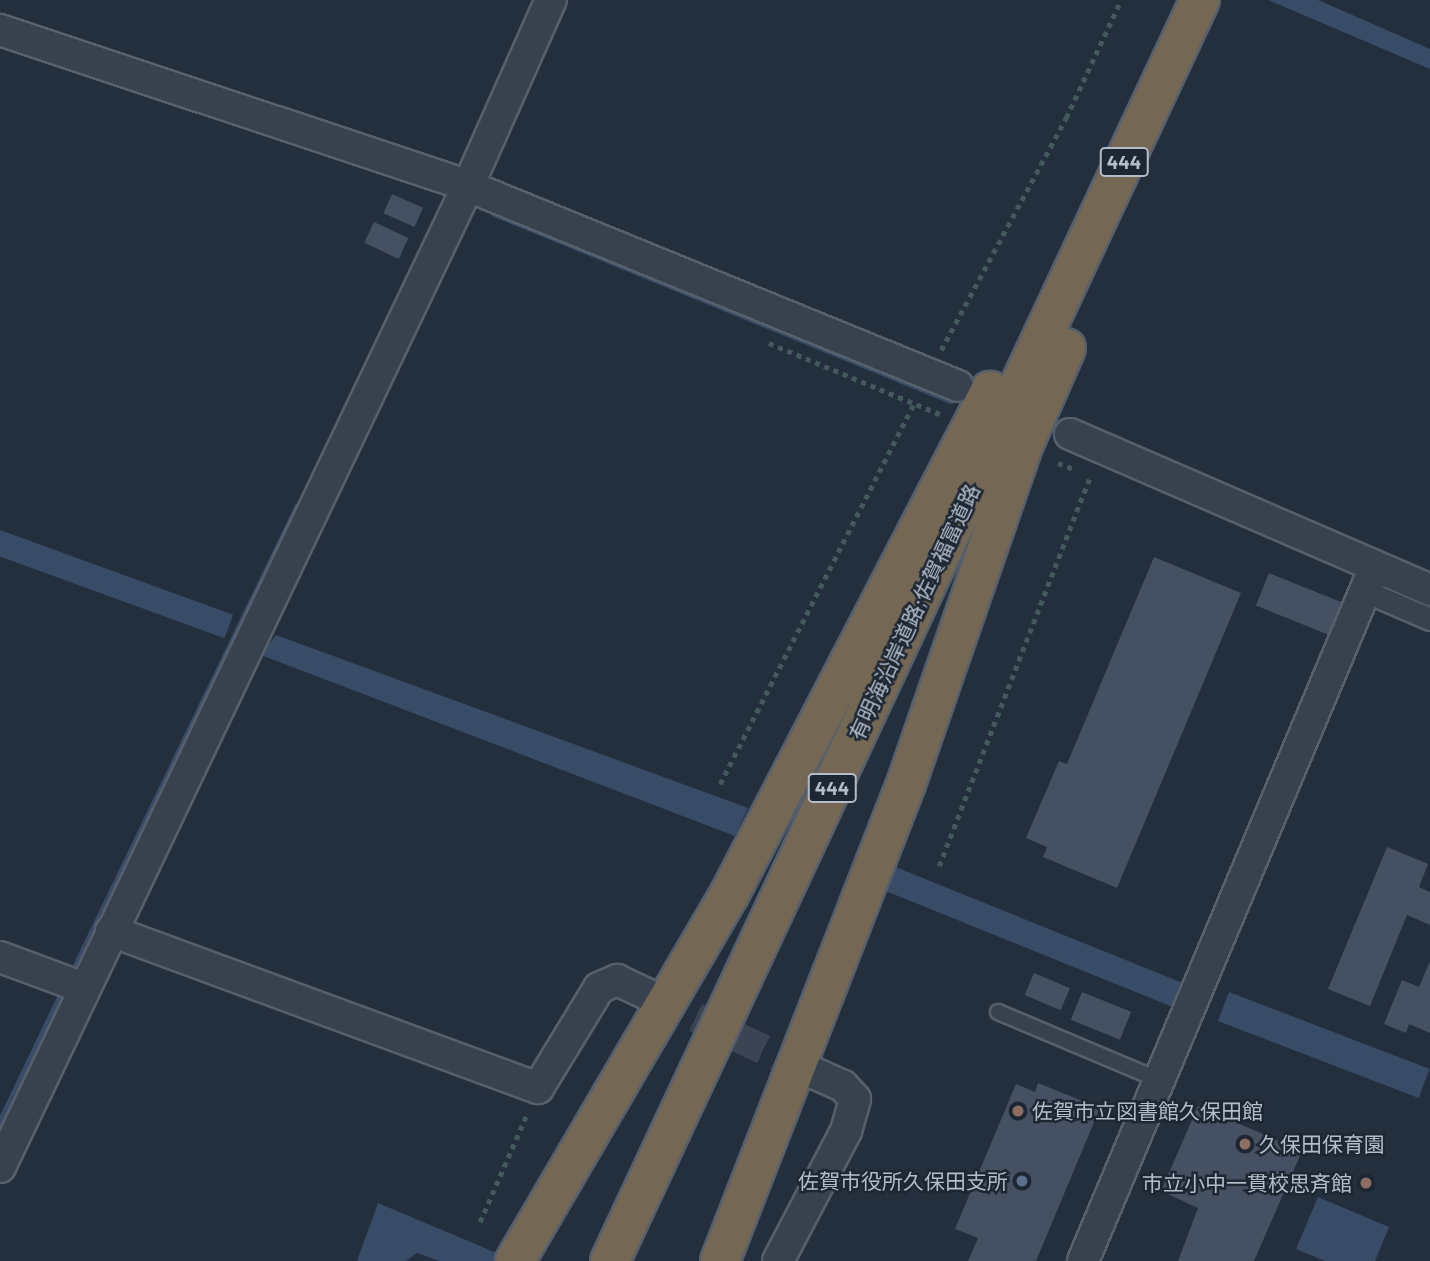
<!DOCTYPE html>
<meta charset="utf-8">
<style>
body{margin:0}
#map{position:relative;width:1430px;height:1261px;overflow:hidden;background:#242f3e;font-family:Barlow,"Noto Sans JP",sans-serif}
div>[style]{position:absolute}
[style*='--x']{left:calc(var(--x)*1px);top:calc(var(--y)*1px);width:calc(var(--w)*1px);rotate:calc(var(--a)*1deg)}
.water>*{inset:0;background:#394c67;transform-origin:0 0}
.stream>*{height:8px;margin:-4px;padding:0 4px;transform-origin:4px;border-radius:4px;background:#394c67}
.building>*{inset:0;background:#455162;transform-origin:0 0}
.minor-tunnel>*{height:30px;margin-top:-15px;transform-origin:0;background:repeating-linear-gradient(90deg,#3a4453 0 30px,transparent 0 45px)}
.path>*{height:4.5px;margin-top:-2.25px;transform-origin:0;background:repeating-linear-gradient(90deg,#44595c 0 5px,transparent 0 10px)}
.roads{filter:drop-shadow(2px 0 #565f6c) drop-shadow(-2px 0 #565f6c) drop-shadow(0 2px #565f6c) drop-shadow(0 -2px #565f6c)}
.service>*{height:14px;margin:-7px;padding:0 7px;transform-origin:7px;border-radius:7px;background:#38414e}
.pedestrian>*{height:21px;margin:-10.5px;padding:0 10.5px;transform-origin:10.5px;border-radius:10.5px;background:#38414e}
.minor>*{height:30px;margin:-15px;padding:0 15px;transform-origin:15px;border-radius:15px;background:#38414e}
.motorway>*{height:38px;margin:-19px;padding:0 19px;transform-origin:19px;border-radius:19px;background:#746855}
.dots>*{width:19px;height:19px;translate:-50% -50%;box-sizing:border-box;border:4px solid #1d2633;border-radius:50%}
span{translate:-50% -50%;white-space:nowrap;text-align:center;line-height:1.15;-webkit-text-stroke:5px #1d2633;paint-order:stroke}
.shield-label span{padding:2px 5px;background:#1d2633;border:2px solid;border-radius:5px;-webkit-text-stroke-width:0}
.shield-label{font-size:19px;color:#b4bcc9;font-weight:700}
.street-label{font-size:21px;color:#b4bcc9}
.poi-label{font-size:21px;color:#b4bcc9}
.left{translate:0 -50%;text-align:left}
.right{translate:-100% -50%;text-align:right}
</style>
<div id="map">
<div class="water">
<div style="clip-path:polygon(1268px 0,1318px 0,1430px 49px,1430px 69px)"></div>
<div style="left:0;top:530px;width:248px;height:25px;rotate:20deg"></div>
<div style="clip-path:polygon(276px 635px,748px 808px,735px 836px,261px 655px)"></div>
<div style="left:893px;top:866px;width:313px;height:26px;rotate:22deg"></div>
<div style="left:1229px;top:992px;width:215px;height:31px;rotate:21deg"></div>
<div style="clip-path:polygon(1318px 1197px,1389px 1227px,1375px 1261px,1325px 1261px,1296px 1249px)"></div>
<div style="clip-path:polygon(378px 1203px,499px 1254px,495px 1261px,439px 1261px,417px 1253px,406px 1261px,357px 1261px)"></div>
</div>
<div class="stream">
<div style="--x:495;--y:213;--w:493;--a:22.3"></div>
<div style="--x:76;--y:968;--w:511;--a:-64.24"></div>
<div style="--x:0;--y:1125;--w:139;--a:-64.4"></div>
</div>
<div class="building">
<div style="left:392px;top:194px;width:34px;height:21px;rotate:24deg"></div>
<div style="left:374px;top:222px;width:38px;height:23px;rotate:25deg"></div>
<div style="clip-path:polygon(1154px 557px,1241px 593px,1117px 888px,1043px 857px,1047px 847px,1026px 838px,1059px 761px,1067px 764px)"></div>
<div style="left:1269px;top:573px;width:81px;height:35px;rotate:22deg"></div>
<div style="clip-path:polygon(1387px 847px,1428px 864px,1419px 887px,1430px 892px,1430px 925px,1407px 915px,1370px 1006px,1328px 989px)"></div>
<div style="clip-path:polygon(1430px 961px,1430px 1033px,1409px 1024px,1406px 1033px,1384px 1024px,1402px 980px,1419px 987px)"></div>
<div style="left:1034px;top:973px;width:39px;height:24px;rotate:23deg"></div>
<div style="left:1082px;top:992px;width:53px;height:30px;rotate:22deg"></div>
<div style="clip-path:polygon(1038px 1083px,1100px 1108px,1036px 1261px,968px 1261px,978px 1238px,955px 1229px,1016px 1084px,1035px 1092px)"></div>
<div style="clip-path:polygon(1198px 1106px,1302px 1151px,1254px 1261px,1178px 1261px,1198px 1208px,1161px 1191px)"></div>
</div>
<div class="minor-tunnel">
<div style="--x:655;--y:998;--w:173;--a:25.4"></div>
</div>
<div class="path">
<div style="--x:769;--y:343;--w:187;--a:22.6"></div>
<div style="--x:941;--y:350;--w:264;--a:-61.7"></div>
<div style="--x:1066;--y:118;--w:130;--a:-65"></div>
<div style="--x:1058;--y:463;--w:17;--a:21"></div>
<div style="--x:720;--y:784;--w:428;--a:-63"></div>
<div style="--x:939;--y:866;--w:418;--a:-68.8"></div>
<div style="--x:480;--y:1222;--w:118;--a:-66.5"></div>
</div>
<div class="roads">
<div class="service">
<div style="--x:998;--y:1012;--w:175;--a:22.9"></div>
</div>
<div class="pedestrian">
<div style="--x:1365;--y:591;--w:71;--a:23.3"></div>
</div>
<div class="minor">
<div style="--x:0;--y:30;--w:493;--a:18.4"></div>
<div style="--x:468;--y:186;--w:529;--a:22.2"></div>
<div style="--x:1070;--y:434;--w:392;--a:23.4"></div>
<div style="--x:111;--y:931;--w:455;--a:20.2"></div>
<div style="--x:538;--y:1088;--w:117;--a:-58.6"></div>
<div style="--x:599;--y:988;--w:20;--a:-24"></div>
<div style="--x:617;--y:980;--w:42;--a:25.3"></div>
<div style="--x:0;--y:957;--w:90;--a:20.3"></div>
<div style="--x:0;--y:1167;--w:1087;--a:-64.5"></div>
<div style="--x:468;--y:186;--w:204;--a:-66"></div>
<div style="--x:778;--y:1261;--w:147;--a:-62.4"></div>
<div style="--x:846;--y:1131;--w:33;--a:-74"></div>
<div style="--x:855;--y:1099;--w:18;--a:-133"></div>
<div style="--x:843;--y:1086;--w:35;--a:-156"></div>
<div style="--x:1083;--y:1261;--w:753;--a:-67.18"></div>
</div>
<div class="motorway">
<div style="--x:515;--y:1261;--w:424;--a:-59.7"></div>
<div style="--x:729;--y:895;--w:568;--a:-62.62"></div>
<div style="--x:610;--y:1261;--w:1392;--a:-64.93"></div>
<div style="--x:720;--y:1261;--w:512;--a:-68.7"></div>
<div style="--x:906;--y:784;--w:358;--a:-70.9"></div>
<div style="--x:1023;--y:446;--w:107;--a:-66.3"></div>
</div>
</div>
<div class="dots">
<div style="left:1018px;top:1111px;background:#8d6e63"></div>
<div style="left:1245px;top:1144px;background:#8d6e63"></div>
<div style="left:1022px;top:1181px;background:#5c6f8a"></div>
<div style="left:1366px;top:1183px;background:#8d6e63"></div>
</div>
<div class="shield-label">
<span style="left:1124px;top:162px">444</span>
<span style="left:832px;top:788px">444</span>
</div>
<div class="street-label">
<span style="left:914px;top:612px;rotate:-65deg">有明海沿岸道路;佐賀福富道路</span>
</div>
<div class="poi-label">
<span class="left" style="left:1032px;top:1111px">佐賀市立図書館久保田館</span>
<span class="left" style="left:1259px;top:1144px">久保田保育園</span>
<span class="right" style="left:1008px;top:1181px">佐賀市役所久保田支所</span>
<span class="right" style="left:1352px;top:1183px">市立小中一貫校思斉館</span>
</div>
</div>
